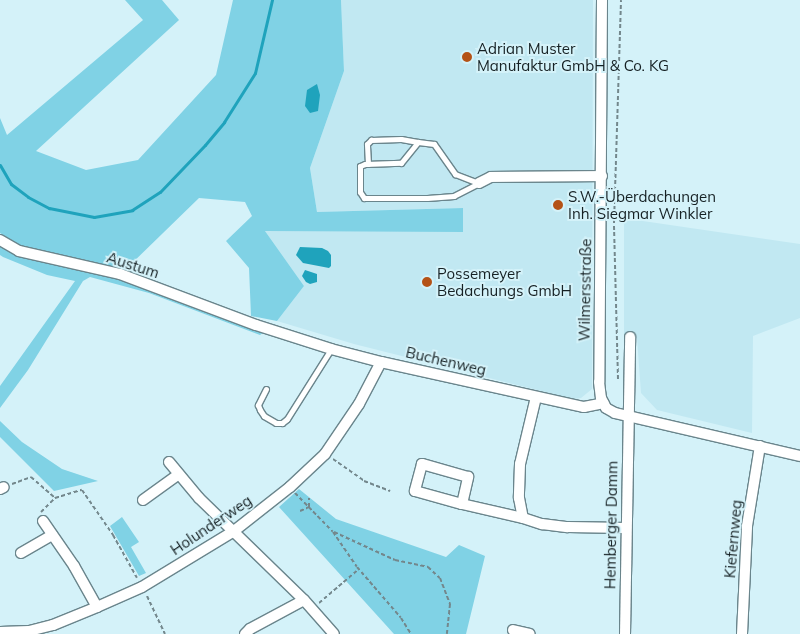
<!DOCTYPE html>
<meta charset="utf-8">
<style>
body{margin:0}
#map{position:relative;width:800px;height:634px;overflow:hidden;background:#d4f2f9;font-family:Mulish,sans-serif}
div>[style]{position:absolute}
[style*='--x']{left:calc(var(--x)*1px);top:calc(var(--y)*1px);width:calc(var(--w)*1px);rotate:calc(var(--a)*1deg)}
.built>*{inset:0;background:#c1e8f2}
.green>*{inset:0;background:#80d2e5}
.water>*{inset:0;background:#1fa3bc}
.stream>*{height:3px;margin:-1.5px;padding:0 1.5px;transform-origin:1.5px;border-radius:1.5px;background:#1fa3bc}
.path>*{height:2px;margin-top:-1px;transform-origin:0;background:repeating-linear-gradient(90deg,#73878c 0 4px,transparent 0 6.5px)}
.roads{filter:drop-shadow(1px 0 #6a858c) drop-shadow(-1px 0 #6a858c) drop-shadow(0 1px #6a858c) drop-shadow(0 -1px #6a858c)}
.lane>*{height:5px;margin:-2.5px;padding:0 2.5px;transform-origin:2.5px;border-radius:2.5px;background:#fff}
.street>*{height:10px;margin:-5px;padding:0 5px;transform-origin:5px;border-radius:5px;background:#fff}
.dots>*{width:14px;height:14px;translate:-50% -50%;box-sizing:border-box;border:2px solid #d4f2f9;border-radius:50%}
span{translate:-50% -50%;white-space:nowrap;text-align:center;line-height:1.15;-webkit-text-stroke:4px #d4f2f9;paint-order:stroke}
.poi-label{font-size:15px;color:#162124}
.left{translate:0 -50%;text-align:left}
.street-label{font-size:15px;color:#162124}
</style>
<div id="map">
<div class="built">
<div style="clip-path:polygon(341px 0,593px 0,592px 389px,581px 398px,573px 399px,354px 344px,277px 321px,304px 286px,265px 231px,463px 231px,462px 208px,317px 212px,310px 168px,344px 71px)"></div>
<div style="clip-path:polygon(636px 220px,800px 244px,800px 318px,753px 336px,752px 433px,657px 410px,641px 393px,637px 338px,624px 336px,624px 221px)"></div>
</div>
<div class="green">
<div style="clip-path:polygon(125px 0,162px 0,179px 20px,36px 151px,86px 170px,138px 160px,216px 75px,233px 0,341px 0,344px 71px,310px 168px,317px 212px,463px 208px,463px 232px,265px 231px,304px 286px,277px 321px,251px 316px,249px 268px,226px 241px,252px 216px,245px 202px,199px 198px,125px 270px,20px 246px,0 233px,0 118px,7px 135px,143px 20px)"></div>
<div style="clip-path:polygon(0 245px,17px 255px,114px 278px,264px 332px,260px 335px,149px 293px,90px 277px,83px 281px,28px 370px,0 408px,0 386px,75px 281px,47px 275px,3px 257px,0 255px)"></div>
<div style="clip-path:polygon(0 421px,22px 442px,62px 469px,98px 481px,54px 491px,0 437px)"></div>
<div style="clip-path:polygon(299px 489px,336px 519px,446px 557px,459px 545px,485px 556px,466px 634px,394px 634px,279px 507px)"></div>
<div style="clip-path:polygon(122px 517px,139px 542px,131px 547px,146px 573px,139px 576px,110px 526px)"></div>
</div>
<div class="water">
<div style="clip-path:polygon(317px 84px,320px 95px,318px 111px,310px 113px,305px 106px,307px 90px)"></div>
<div style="clip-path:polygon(300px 247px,322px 248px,328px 251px,331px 255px,331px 266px,329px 268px,303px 263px,296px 255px)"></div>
<div style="clip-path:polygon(305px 270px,317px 274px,317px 282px,310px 284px,306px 282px,302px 276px)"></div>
</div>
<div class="stream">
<div style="--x:0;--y:165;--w:22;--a:60"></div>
<div style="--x:11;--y:184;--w:21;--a:37"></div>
<div style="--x:28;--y:197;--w:24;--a:28"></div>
<div style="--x:49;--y:208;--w:46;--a:11.3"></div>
<div style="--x:94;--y:217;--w:39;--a:-10"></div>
<div style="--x:132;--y:210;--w:33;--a:-33"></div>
<div style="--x:160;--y:192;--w:65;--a:-46.2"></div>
<div style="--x:205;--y:145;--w:30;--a:-50"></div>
<div style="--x:224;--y:122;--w:58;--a:-57.7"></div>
<div style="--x:255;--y:73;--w:75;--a:-76.9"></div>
</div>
<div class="path">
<div style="--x:618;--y:379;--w:156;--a:-91.5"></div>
<div style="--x:614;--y:223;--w:223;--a:-88.2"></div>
<div style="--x:333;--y:459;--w:38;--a:35"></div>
<div style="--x:364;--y:481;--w:28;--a:21"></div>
<div style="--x:12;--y:484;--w:20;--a:-20"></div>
<div style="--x:31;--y:477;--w:32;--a:41"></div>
<div style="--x:55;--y:498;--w:28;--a:-17"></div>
<div style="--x:82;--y:490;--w:55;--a:55.4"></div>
<div style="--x:113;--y:535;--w:49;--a:60.8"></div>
<div style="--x:295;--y:493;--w:54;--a:45.7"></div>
<div style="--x:333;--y:532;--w:42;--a:55.6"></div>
<div style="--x:357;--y:567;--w:67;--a:49.2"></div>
<div style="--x:401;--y:618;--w:19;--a:58"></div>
<div style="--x:300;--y:511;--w:10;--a:-24"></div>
<div style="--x:309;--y:507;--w:9;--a:-90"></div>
<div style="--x:41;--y:512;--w:20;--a:-45"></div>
<div style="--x:334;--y:532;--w:67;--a:24.7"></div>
<div style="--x:395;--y:560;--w:34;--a:12"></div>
<div style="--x:428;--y:567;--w:16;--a:43"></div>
<div style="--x:440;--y:578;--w:28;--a:69"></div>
<div style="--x:450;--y:604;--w:30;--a:96"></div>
<div style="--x:147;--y:596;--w:42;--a:64.7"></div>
<div style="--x:319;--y:603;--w:52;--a:-40.4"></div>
</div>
<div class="roads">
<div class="lane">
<div style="--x:418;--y:142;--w:16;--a:7"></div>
<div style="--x:434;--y:144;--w:37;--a:55"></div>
<div style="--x:455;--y:174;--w:26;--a:21"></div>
<div style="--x:479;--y:183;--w:28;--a:153"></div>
<div style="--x:454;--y:196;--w:27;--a:176"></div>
<div style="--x:427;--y:198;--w:63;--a:180"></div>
<div style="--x:364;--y:198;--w:7;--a:-124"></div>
<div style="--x:360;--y:192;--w:26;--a:-90"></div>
<div style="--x:360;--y:166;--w:5;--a:-22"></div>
<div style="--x:365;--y:164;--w:36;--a:-2"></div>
<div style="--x:401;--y:163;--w:27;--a:-51"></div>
<div style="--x:368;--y:164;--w:20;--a:-93"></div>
<div style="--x:367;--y:144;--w:6;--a:-45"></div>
<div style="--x:371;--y:140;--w:30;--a:-2"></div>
<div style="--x:401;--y:139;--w:17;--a:10"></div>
<div style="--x:266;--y:389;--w:18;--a:117"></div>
<div style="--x:258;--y:405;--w:5;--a:68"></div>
<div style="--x:260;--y:410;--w:7;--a:56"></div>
<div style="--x:264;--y:416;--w:14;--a:30"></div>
<div style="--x:276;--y:423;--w:6;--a:0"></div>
<div style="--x:282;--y:423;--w:6;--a:-39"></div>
<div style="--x:287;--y:419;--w:83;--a:-57.8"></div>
</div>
<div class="street">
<div style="--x:602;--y:0;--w:382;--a:90.4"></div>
<div style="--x:599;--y:382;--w:16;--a:83"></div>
<div style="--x:601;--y:398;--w:11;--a:63"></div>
<div style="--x:606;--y:408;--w:10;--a:29"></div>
<div style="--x:615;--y:413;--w:190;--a:13.1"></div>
<div style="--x:479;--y:183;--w:13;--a:-27"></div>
<div style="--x:491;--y:177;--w:111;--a:-0.5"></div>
<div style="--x:0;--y:240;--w:22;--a:30"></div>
<div style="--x:19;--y:251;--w:104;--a:12.8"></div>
<div style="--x:120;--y:274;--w:145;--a:20.6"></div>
<div style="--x:256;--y:325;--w:79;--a:17.7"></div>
<div style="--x:331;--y:349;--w:52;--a:14.6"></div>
<div style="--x:381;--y:362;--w:208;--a:12.5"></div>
<div style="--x:584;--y:407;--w:20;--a:-11"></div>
<div style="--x:536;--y:397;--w:69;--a:103.4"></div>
<div style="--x:520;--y:464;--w:34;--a:92"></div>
<div style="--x:519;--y:498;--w:20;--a:79"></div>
<div style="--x:523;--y:518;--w:20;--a:18"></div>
<div style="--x:542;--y:524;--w:26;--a:7"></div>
<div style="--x:568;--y:527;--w:58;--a:1"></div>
<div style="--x:169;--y:462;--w:47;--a:50.2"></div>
<div style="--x:199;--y:498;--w:146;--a:44.2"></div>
<div style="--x:304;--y:600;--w:45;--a:48.6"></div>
<div style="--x:0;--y:489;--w:4;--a:-27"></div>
<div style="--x:143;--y:500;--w:44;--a:-35.8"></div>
<div style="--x:462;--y:504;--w:28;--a:-77"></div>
<div style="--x:468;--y:477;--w:48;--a:-164.2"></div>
<div style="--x:422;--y:464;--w:28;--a:105"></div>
<div style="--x:415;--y:491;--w:49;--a:15.5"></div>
<div style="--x:462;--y:504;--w:63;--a:12.9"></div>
<div style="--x:43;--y:521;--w:55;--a:55.4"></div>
<div style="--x:74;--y:566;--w:47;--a:60.7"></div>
<div style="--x:21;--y:553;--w:36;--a:-30"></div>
<div style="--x:513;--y:630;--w:17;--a:13"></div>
<div style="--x:0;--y:632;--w:29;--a:-2"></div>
<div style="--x:29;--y:631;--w:25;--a:-14"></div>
<div style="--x:53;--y:625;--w:48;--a:-22.2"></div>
<div style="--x:97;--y:607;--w:49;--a:-24"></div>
<div style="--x:142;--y:587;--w:108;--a:-31.3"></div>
<div style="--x:234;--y:531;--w:71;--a:-38.2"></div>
<div style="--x:290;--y:487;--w:48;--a:-43.3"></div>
<div style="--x:325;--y:454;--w:60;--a:-55.8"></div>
<div style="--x:359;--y:404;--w:47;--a:-62.4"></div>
<div style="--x:245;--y:634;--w:7;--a:-45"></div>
<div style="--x:250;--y:629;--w:61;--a:-28.2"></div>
<div style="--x:625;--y:634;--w:297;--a:-89"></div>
<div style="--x:742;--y:634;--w:108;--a:-87.3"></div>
<div style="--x:747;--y:526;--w:81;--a:-80.8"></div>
</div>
</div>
<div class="dots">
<div style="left:467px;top:57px;background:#b45216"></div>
<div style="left:558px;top:205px;background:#b45216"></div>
<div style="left:427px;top:282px;background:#b45216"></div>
</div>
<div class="poi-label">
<span class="left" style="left:477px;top:57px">Adrian Muster<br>Manufaktur GmbH &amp; Co. KG</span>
<span class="left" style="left:568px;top:205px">S.W.-Überdachungen<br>Inh. Siegmar Winkler</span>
<span class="left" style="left:437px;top:282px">Possemeyer<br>Bedachungs GmbH</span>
</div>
<div class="street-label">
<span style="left:133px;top:265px;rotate:18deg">Austum</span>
<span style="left:585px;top:290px;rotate:-89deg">Wilmersstraße</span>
<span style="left:446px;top:361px;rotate:13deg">Buchenweg</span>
<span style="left:211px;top:525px;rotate:-34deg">Holunderweg</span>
<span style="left:611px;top:525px;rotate:-89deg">Hemberger Damm</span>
<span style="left:733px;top:539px;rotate:-85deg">Kiefernweg</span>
</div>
</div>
